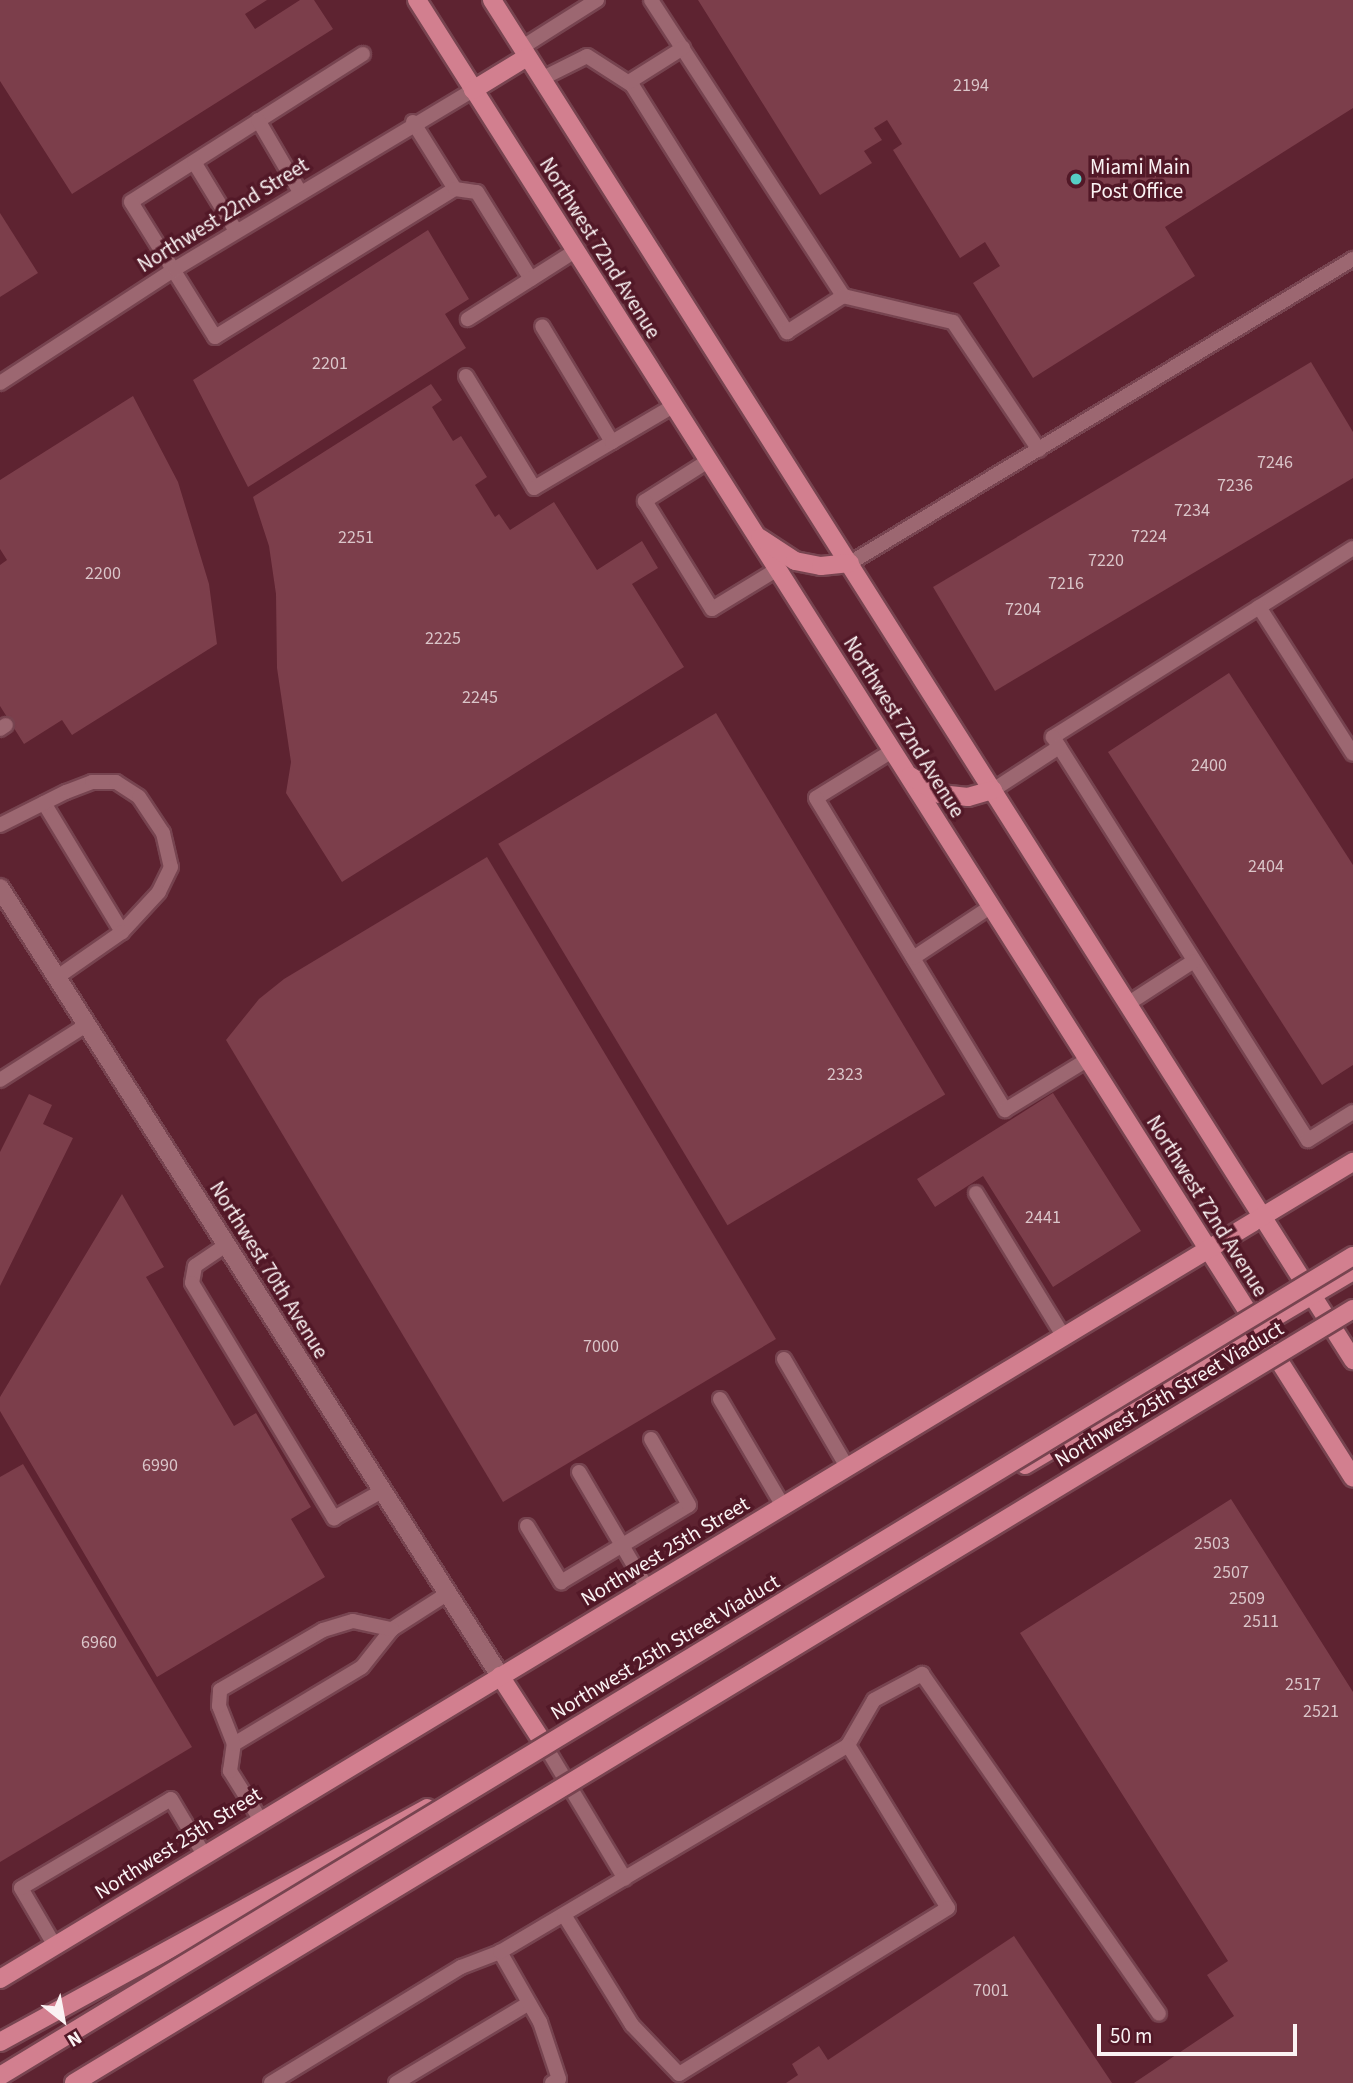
<!DOCTYPE html>
<style>
body{margin:0}
#map{position:relative;width:1353px;height:2083px;overflow:hidden;background:#5e2331;font-family:"Source Sans 3",sans-serif}
div>[style]{position:absolute}
[style*='--x']{left:calc(var(--x)*1px);top:calc(var(--y)*1px);width:calc(var(--w)*1px);rotate:calc(var(--a)*1deg)}
.building>*{inset:0;background:#7c3e4b;transform-origin:0 0}
.roads{filter:drop-shadow(2px 0 #774450) drop-shadow(-2px 0 #774450) drop-shadow(0 2px #774450) drop-shadow(0 -2px #774450)}
.lane>*{height:14px;margin:-7px;padding:0 7px;transform-origin:7px;border-radius:7px;background:#9c6771}
.street>*{height:18px;margin:-9px;padding:0 9px;transform-origin:9px;border-radius:9px;background:#9c6771}
.secondary>*{height:18px;margin:-9px;padding:0 9px;transform-origin:9px;border-radius:9px;background:#d27f8f}
.bridges{filter:drop-shadow(2px 0 #774450) drop-shadow(-2px 0 #774450) drop-shadow(0 2px #774450) drop-shadow(0 -2px #774450)}
.secondary-bridge>*{height:18px;margin:-9px;padding:0 9px;transform-origin:9px;border-radius:9px;background:#d27f8f}
.dots>*{width:19px;height:19px;translate:-50% -50%;box-sizing:border-box;border:4px solid #521827;border-radius:50%}
span{translate:-50% -50%;white-space:nowrap;text-align:center;line-height:1.15;-webkit-text-stroke:7px #521827;paint-order:stroke}
.number-label{font-size:18px;color:#dac5c9}
.number-label span{-webkit-text-stroke-width:0}
.poi-label{font-size:21px;color:#faf2f3}
.left{translate:0 -50%;text-align:left}
.street-label{font-size:21px;color:#faf2f3}
.north{position:absolute;left:28px;top:1985px;width:70px;height:70px;-webkit-text-stroke:5px #521827;paint-order:stroke;rotate:149deg;font-size:19px;font-weight:700;line-height:28px;text-align:center;color:#faf2f3}
.north::after{content:'';display:block;margin:auto;width:24px;height:32px;background:#faf2f3;clip-path:polygon(50% 0,100% 100%,50% 72%,0 100%)}
.scale{position:absolute;left:1097px;top:2024px;width:200px;height:32px;box-sizing:border-box;border:4px solid #faf2f3;border-top:0;padding-left:9px;font-size:21px;line-height:24px;white-space:nowrap;color:#faf2f3;-webkit-text-stroke:5px #521827;paint-order:stroke}
</style>
<div id="map">
<div class="building">
<div style="clip-path:polygon(0 0,267px 0,245px 14px,255px 29px,300px 0,314px 0,333px 29px,72px 194px,0 81px)"></div>
<div style="clip-path:polygon(698px 0,1353px 0,1353px 108px,1165px 227px,1195px 276px,1033px 378px,973px 283px,1000px 266px,985px 242px,960px 258px,893px 150px,902px 144px,887px 120px,874px 128px,882px 140px,864px 151px,872px 163px,820px 195px)"></div>
<div style="clip-path:polygon(0 213px,38px 273px,0 297px)"></div>
<div style="clip-path:polygon(428px 230px,469px 299px,445px 314px,466px 348px,248px 487px,193px 380px)"></div>
<div style="clip-path:polygon(1311px 362px,1353px 432px,1353px 478px,995px 691px,933px 587px)"></div>
<div style="clip-path:polygon(431px 384px,442px 400px,432px 407px,453px 441px,461px 436px,487px 477px,475px 485px,495px 517px,499px 514px,510px 530px,554px 502px,597px 570px,642px 541px,658px 568px,632px 584px,684px 667px,342px 882px,286px 793px,291px 762px,277px 668px,276px 594px,269px 546px,253px 497px)"></div>
<div style="clip-path:polygon(133px 396px,178px 482px,209px 584px,217px 644px,72px 735px,62px 720px,24px 744px,0 706px,0 565px,7px 560px,0 549px,0 480px)"></div>
<div style="clip-path:polygon(1229px 673px,1353px 865px,1353px 1065px,1322px 1085px,1108px 752px)"></div>
<div style="left:716px;top:713px;width:445px;height:254px;rotate:59deg"></div>
<div style="clip-path:polygon(487px 857px,776px 1339px,503px 1502px,226px 1040px,259px 999px,284px 979px)"></div>
<div style="clip-path:polygon(1053px 1093px,1141px 1231px,1053px 1287px,983px 1176px,935px 1207px,917px 1179px)"></div>
<div style="clip-path:polygon(29px 1094px,52px 1105px,43px 1124px,73px 1138px,0 1286px,0 1152px)"></div>
<div style="clip-path:polygon(122px 1194px,164px 1267px,146px 1277px,234px 1426px,256px 1413px,311px 1507px,291px 1519px,325px 1577px,157px 1677px,0 1411px,0 1397px)"></div>
<div style="clip-path:polygon(23px 1464px,192px 1747px,0 1862px,0 1477px)"></div>
<div style="clip-path:polygon(1231px 1499px,1353px 1692px,1353px 2083px,1134px 2083px,1234px 2016px,1207px 1975px,1228px 1961px,1020px 1633px)"></div>
<div style="clip-path:polygon(1014px 1936px,1112px 2083px,786px 2083px,798px 2075px,792px 2064px,819px 2046px,828px 2060px)"></div>
</div>
<div class="roads">
<div class="lane">
<div style="--x:651;--y:0;--w:353;--a:57"></div>
<div style="--x:843;--y:296;--w:113;--a:13.3"></div>
<div style="--x:953;--y:322;--w:154;--a:56.1"></div>
<div style="--x:521;--y:48;--w:90;--a:-32.3"></div>
<div style="--x:363;--y:54;--w:275;--a:147.5"></div>
<div style="--x:131;--y:202;--w:159;--a:58.1"></div>
<div style="--x:215;--y:337;--w:282;--a:-31.7"></div>
<div style="--x:541;--y:79;--w:51;--a:-26.6"></div>
<div style="--x:587;--y:56;--w:54;--a:32.8"></div>
<div style="--x:632;--y:85;--w:292;--a:57.9"></div>
<div style="--x:787;--y:332;--w:67;--a:-32.7"></div>
<div style="--x:629;--y:82;--w:64;--a:-32.2"></div>
<div style="--x:258;--y:120;--w:83;--a:59.7"></div>
<div style="--x:413;--y:122;--w:79;--a:57.9"></div>
<div style="--x:455;--y:189;--w:22;--a:8"></div>
<div style="--x:477;--y:192;--w:102;--a:58.2"></div>
<div style="--x:531;--y:279;--w:75;--a:147.6"></div>
<div style="--x:194;--y:162;--w:81;--a:58.7"></div>
<div style="--x:531;--y:279;--w:52;--a:-32.5"></div>
<div style="--x:466;--y:376;--w:131;--a:58.7"></div>
<div style="--x:534;--y:488;--w:91;--a:-30.5"></div>
<div style="--x:612;--y:442;--w:135;--a:-121.1"></div>
<div style="--x:0;--y:383;--w:209;--a:-33.1"></div>
<div style="--x:175;--y:269;--w:348;--a:-31"></div>
<div style="--x:612;--y:442;--w:71;--a:-30.5"></div>
<div style="--x:708;--y:461;--w:75;--a:147.6"></div>
<div style="--x:645;--y:501;--w:127;--a:58.2"></div>
<div style="--x:712;--y:609;--w:75;--a:-31.4"></div>
<div style="--x:1353;--y:548;--w:355;--a:147.8"></div>
<div style="--x:1053;--y:737;--w:477;--a:57.7"></div>
<div style="--x:1308;--y:1140;--w:53;--a:-31.9"></div>
<div style="--x:850;--y:563;--w:588;--a:-31.15"></div>
<div style="--x:1259;--y:607;--w:174;--a:57.4"></div>
<div style="--x:0;--y:729;--w:7;--a:-34"></div>
<div style="--x:892;--y:751;--w:89;--a:148.3"></div>
<div style="--x:816;--y:798;--w:365;--a:58.8"></div>
<div style="--x:1005;--y:1110;--w:96;--a:-31.4"></div>
<div style="--x:993;--y:790;--w:79;--a:-33.1"></div>
<div style="--x:44;--y:803;--w:151;--a:58.8"></div>
<div style="--x:0;--y:825;--w:74;--a:-26.6"></div>
<div style="--x:66;--y:792;--w:28;--a:-21"></div>
<div style="--x:92;--y:782;--w:24;--a:0"></div>
<div style="--x:116;--y:782;--w:27;--a:33"></div>
<div style="--x:139;--y:797;--w:43;--a:56.3"></div>
<div style="--x:163;--y:833;--w:35;--a:77"></div>
<div style="--x:171;--y:867;--w:28;--a:116"></div>
<div style="--x:159;--y:892;--w:54;--a:132.8"></div>
<div style="--x:122;--y:932;--w:80;--a:145.1"></div>
<div style="--x:913;--y:958;--w:92;--a:-33.5"></div>
<div style="--x:1129;--y:1003;--w:77;--a:-32.9"></div>
<div style="--x:0;--y:1080;--w:102;--a:-32.6"></div>
<div style="--x:976;--y:1193;--w:169;--a:58.6"></div>
<div style="--x:226;--y:1245;--w:37;--a:146"></div>
<div style="--x:195;--y:1266;--w:17;--a:100"></div>
<div style="--x:192;--y:1283;--w:275;--a:58.9"></div>
<div style="--x:334;--y:1518;--w:55;--a:-29.4"></div>
<div style="--x:784;--y:1359;--w:125;--a:59.7"></div>
<div style="--x:720;--y:1399;--w:124;--a:59.5"></div>
<div style="--x:579;--y:1472;--w:134;--a:59.6"></div>
<div style="--x:527;--y:1526;--w:66;--a:58.7"></div>
<div style="--x:561;--y:1582;--w:149;--a:-31"></div>
<div style="--x:689;--y:1505;--w:76;--a:-119.9"></div>
<div style="--x:234;--y:1744;--w:149;--a:-31"></div>
<div style="--x:362;--y:1667;--w:48;--a:-51.7"></div>
<div style="--x:392;--y:1629;--w:67;--a:-32.7"></div>
<div style="--x:544;--y:1744;--w:157;--a:59"></div>
<div style="--x:848;--y:1745;--w:52;--a:-60"></div>
<div style="--x:874;--y:1700;--w:55;--a:-28.4"></div>
<div style="--x:922;--y:1674;--w:414;--a:55.1"></div>
<div style="--x:260;--y:1819;--w:57;--a:-122"></div>
<div style="--x:230;--y:1771;--w:27;--a:-82"></div>
<div style="--x:234;--y:1744;--w:41;--a:-111.5"></div>
<div style="--x:219;--y:1706;--w:16;--a:-86"></div>
<div style="--x:220;--y:1690;--w:119;--a:-30.2"></div>
<div style="--x:323;--y:1630;--w:31;--a:-17"></div>
<div style="--x:353;--y:1621;--w:40;--a:12"></div>
<div style="--x:55;--y:1946;--w:67;--a:-120.4"></div>
<div style="--x:21;--y:1888;--w:174;--a:-30.7"></div>
<div style="--x:171;--y:1799;--w:63;--a:59.3"></div>
<div style="--x:271;--y:2083;--w:223;--a:-31.4"></div>
<div style="--x:461;--y:1967;--w:42;--a:-21"></div>
<div style="--x:396;--y:2083;--w:155;--a:-31"></div>
<div style="--x:552;--y:2083;--w:8;--a:-30"></div>
<div style="--x:559;--y:2079;--w:60;--a:-108.4"></div>
<div style="--x:540;--y:2022;--w:81;--a:-119.7"></div>
<div style="--x:500;--y:1952;--w:405;--a:-30.7"></div>
<div style="--x:848;--y:1745;--w:191;--a:58.5"></div>
<div style="--x:948;--y:1908;--w:316;--a:148.3"></div>
<div style="--x:679;--y:2074;--w:68;--a:-133.8"></div>
<div style="--x:632;--y:2025;--w:129;--a:-121.7"></div>
</div>
<div class="street">
<div style="--x:0;--y:888;--w:933;--a:57.6"></div>
</div>
<div class="secondary">
<div style="--x:417;--y:0;--w:1749;--a:57.65"></div>
<div style="--x:492;--y:0;--w:1610;--a:57.66"></div>
<div style="--x:473;--y:90;--w:63;--a:-31.4"></div>
<div style="--x:760;--y:538;--w:42;--a:33.3"></div>
<div style="--x:795;--y:561;--w:26;--a:11"></div>
<div style="--x:821;--y:566;--w:29;--a:-6"></div>
<div style="--x:910;--y:776;--w:35;--a:31"></div>
<div style="--x:940;--y:794;--w:28;--a:6"></div>
<div style="--x:968;--y:797;--w:26;--a:-16"></div>
<div style="--x:1025;--y:1465;--w:381;--a:-30.6"></div>
<div style="--x:500;--y:1676;--w:81;--a:57.1"></div>
<div style="--x:0;--y:1979;--w:1581;--a:-31.13"></div>
<div style="--x:0;--y:2042;--w:487;--a:-28.7"></div>
</div>
</div>
<div class="bridges">
<div class="secondary-bridge">
<div style="--x:0;--y:2076;--w:1582;--a:-31.22"></div>
<div style="--x:74;--y:2083;--w:1495;--a:-31.18"></div>
</div>
</div>
<div class="dots">
<div style="left:1076px;top:179px;background:#56cec4"></div>
</div>
<div class="number-label">
<span style="left:971px;top:86px">2194</span>
<span style="left:330px;top:364px">2201</span>
<span style="left:1275px;top:463px">7246</span>
<span style="left:1235px;top:486px">7236</span>
<span style="left:1192px;top:511px">7234</span>
<span style="left:1149px;top:537px">7224</span>
<span style="left:356px;top:538px">2251</span>
<span style="left:1106px;top:561px">7220</span>
<span style="left:103px;top:574px">2200</span>
<span style="left:1066px;top:584px">7216</span>
<span style="left:1023px;top:610px">7204</span>
<span style="left:443px;top:639px">2225</span>
<span style="left:480px;top:698px">2245</span>
<span style="left:1209px;top:766px">2400</span>
<span style="left:1266px;top:867px">2404</span>
<span style="left:845px;top:1075px">2323</span>
<span style="left:1043px;top:1218px">2441</span>
<span style="left:601px;top:1347px">7000</span>
<span style="left:160px;top:1466px">6990</span>
<span style="left:1212px;top:1544px">2503</span>
<span style="left:1231px;top:1573px">2507</span>
<span style="left:1247px;top:1599px">2509</span>
<span style="left:1261px;top:1622px">2511</span>
<span style="left:99px;top:1643px">6960</span>
<span style="left:1303px;top:1685px">2517</span>
<span style="left:1321px;top:1712px">2521</span>
<span style="left:991px;top:1991px">7001</span>
</div>
<div class="poi-label">
<span class="left" style="left:1090px;top:179px">Miami Main<br>Post Office</span>
</div>
<div class="street-label">
<span style="left:223px;top:215px;rotate:-32deg">Northwest 22nd Street</span>
<span style="left:600px;top:248px;rotate:58deg">Northwest 72nd Avenue</span>
<span style="left:904px;top:727px;rotate:58deg">Northwest 72nd Avenue</span>
<span style="left:1207px;top:1206px;rotate:58deg">Northwest 72nd Avenue</span>
<span style="left:269px;top:1270px;rotate:58deg">Northwest 70th Avenue</span>
<span style="left:1169px;top:1394px;rotate:-31deg">Northwest 25th Street Viaduct</span>
<span style="left:665px;top:1551px;rotate:-31deg">Northwest 25th Street</span>
<span style="left:665px;top:1647px;rotate:-31deg">Northwest 25th Street Viaduct</span>
<span style="left:178px;top:1843px;rotate:-32deg">Northwest 25th Street</span>
</div>
<div class="north">N</div>
<div class="scale">50 m</div>
</div>
